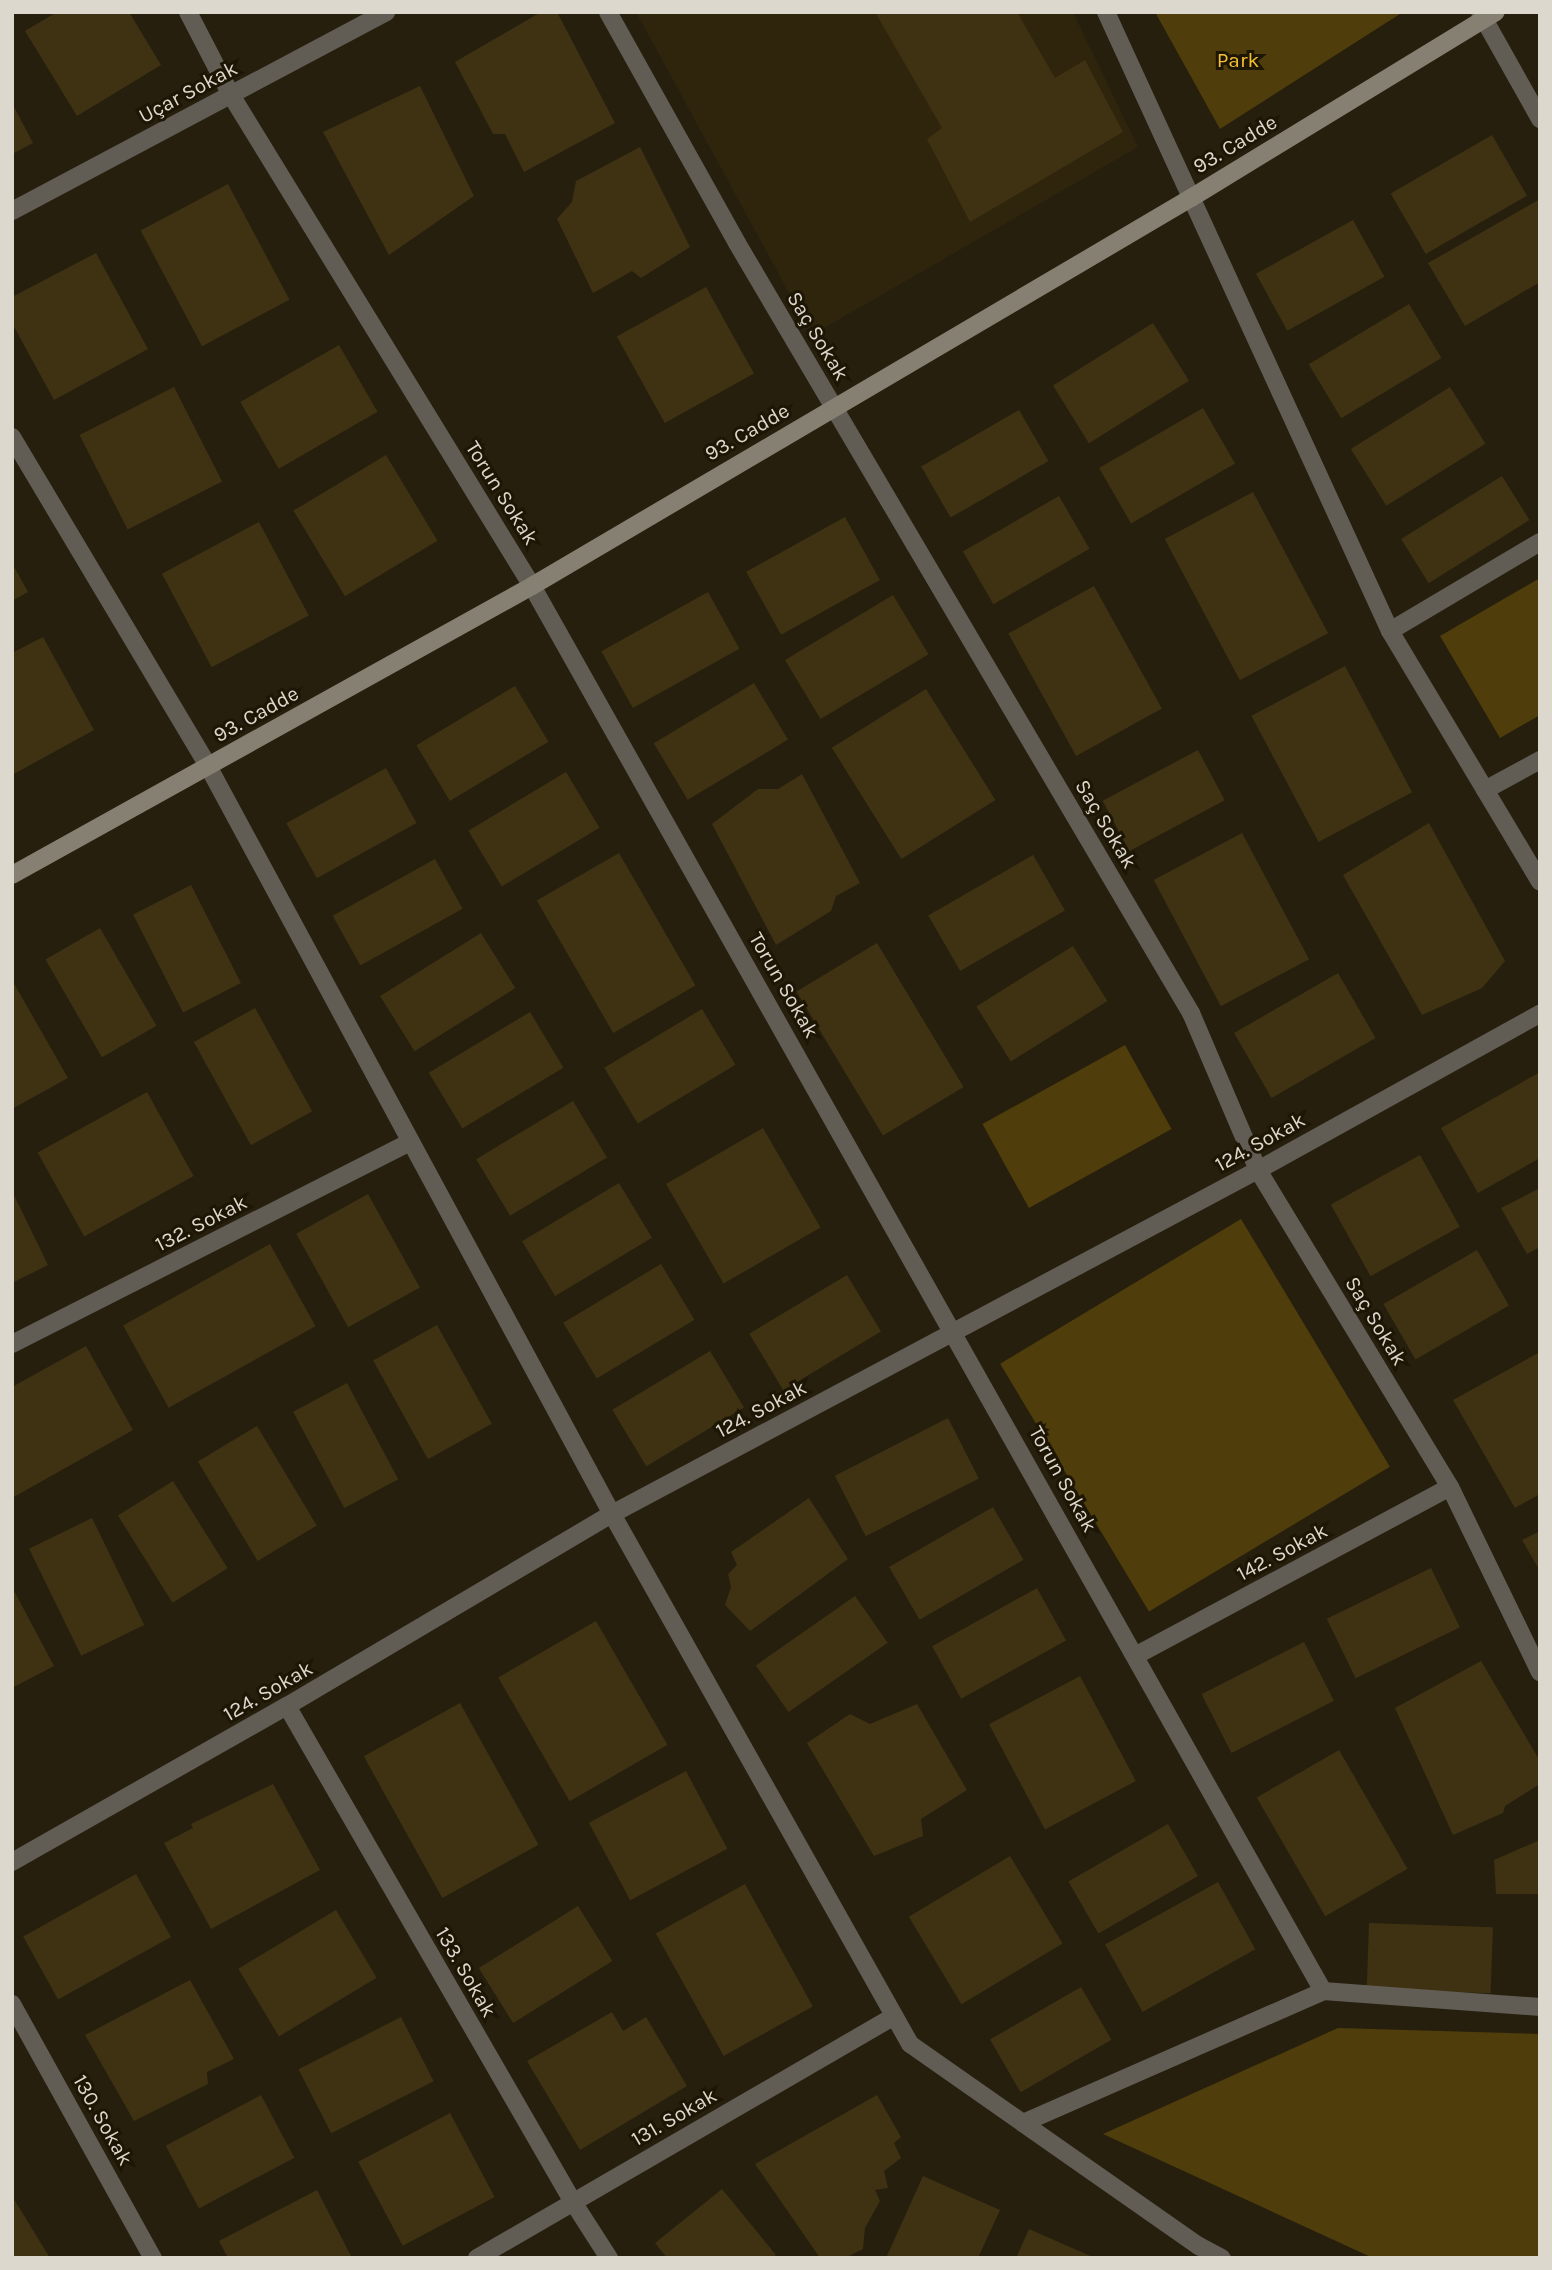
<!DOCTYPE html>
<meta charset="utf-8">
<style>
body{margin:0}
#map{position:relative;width:1552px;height:2270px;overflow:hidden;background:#261f0e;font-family:Karla,sans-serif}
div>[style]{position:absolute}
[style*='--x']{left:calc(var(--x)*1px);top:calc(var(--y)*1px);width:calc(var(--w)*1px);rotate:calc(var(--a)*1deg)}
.built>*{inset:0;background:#2f250d}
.green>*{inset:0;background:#4f3d0b;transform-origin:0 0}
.building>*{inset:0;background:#3f3212;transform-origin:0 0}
.minor>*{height:18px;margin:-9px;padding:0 9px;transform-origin:9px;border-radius:9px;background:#615d55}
.secondary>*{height:18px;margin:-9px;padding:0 9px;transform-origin:9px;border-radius:9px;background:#858072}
span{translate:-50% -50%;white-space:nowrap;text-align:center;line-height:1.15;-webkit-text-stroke:6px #1d1605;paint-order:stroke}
.park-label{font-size:21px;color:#f5c132}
.street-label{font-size:21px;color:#ddd8ce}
.frame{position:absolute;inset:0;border:14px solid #ddd8ce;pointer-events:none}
</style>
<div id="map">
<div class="built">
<div style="clip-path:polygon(636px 12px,1073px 12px,1138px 147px,812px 335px)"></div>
</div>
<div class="green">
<div style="clip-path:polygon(1155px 12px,1403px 12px,1220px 129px)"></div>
<div style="clip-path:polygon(1540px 578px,1540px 715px,1500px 738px,1440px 636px)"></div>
<div style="left:1125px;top:1045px;width:96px;height:163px;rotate:61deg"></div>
<div style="left:1241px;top:1219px;width:289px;height:281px;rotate:59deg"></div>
<div style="clip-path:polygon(1338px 2028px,1540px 2034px,1540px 2258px,1373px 2258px,1103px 2134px)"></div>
</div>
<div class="building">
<div style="clip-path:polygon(57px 12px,129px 12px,161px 65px,77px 116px,25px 31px)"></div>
<div style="clip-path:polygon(541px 12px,557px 12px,615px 123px,524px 172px,505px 134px,493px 134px,455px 62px)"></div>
<div style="clip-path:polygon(875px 12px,1017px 12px,1055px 78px,1085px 60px,1123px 132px,970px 222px,927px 139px,942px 128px)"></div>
<div style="clip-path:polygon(420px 86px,474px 196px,389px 255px,323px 132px)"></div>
<div style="clip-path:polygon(12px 103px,33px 143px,12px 154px)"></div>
<div style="left:1492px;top:135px;width:70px;height:117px;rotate:60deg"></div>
<div style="clip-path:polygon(640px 147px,690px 247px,641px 278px,632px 271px,593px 293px,557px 219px,572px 202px,576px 181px)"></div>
<div style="left:228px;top:184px;width:131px;height:99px;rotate:62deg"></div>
<div style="clip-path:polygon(1540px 199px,1540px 282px,1465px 326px,1428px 263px)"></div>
<div style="left:1353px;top:220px;width:65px;height:111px;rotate:61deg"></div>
<div style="clip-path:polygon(96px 253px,148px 349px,54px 400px,12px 323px,12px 297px)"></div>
<div style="left:706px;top:287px;width:99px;height:102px;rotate:61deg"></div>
<div style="left:1409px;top:304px;width:63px;height:117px;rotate:59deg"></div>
<div style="left:1153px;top:323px;width:68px;height:118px;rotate:58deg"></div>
<div style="left:339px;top:345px;width:77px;height:114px;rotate:60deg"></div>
<div style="left:174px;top:387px;width:106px;height:106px;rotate:63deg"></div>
<div style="left:1450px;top:387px;width:67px;height:117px;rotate:58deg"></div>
<div style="left:1203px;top:408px;width:64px;height:120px;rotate:60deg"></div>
<div style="left:1019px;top:410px;width:59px;height:113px;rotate:60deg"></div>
<div style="left:386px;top:455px;width:100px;height:108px;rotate:59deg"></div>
<div style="left:1502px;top:476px;width:52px;height:119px;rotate:58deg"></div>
<div style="left:1253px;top:492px;width:160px;height:100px;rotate:62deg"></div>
<div style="left:1059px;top:496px;width:61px;height:111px;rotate:60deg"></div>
<div style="left:845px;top:517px;width:72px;height:113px;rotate:61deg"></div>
<div style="left:259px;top:522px;width:106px;height:110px;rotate:62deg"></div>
<div style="clip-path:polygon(12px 563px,28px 592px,12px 601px)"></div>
<div style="left:1094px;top:586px;width:140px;height:98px;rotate:61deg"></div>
<div style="left:708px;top:592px;width:65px;height:122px;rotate:61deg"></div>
<div style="left:893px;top:595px;width:69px;height:126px;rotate:59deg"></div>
<div style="clip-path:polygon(43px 637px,94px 730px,12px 775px,12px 653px)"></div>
<div style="left:1345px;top:666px;width:143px;height:106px;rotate:62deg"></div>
<div style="left:754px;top:683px;width:66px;height:117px;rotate:59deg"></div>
<div style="left:515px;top:686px;width:65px;height:115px;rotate:59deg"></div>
<div style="left:926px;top:689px;width:131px;height:111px;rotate:58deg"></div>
<div style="left:1198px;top:750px;width:57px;height:108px;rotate:62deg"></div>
<div style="left:386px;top:768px;width:63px;height:114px;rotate:61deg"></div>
<div style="left:566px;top:772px;width:65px;height:114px;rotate:59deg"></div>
<div style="clip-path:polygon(802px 774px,860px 883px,836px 896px,831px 911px,776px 945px,712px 824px,758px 789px,778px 789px)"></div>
<div style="clip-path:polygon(1429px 823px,1505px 961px,1482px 988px,1422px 1015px,1343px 875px)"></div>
<div style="left:1242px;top:833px;width:143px;height:100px;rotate:62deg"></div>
<div style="left:619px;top:853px;width:153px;height:95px;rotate:60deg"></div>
<div style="left:1033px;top:855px;width:64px;height:121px;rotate:60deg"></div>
<div style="left:435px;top:859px;width:57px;height:117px;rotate:61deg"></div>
<div style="left:191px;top:885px;width:110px;height:65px;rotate:63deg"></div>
<div style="left:100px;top:928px;width:113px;height:63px;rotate:60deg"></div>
<div style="left:481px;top:933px;width:65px;height:119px;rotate:58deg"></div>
<div style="left:877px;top:943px;width:168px;height:94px;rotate:59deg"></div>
<div style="left:1073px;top:946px;width:65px;height:114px;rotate:58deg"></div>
<div style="left:1338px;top:973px;width:75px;height:120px;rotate:60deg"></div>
<div style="clip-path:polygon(12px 980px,68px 1078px,12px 1109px)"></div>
<div style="left:255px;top:1008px;width:118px;height:70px;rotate:61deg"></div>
<div style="left:702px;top:1009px;width:65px;height:114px;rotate:59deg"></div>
<div style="left:530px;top:1012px;width:65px;height:118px;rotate:59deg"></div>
<div style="clip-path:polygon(1540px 1072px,1540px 1158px,1478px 1193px,1441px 1128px)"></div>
<div style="left:147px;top:1092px;width:96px;height:125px;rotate:61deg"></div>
<div style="left:573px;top:1101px;width:66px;height:113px;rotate:59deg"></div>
<div style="left:763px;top:1128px;width:115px;height:112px;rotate:60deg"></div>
<div style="left:1420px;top:1155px;width:82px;height:102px;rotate:61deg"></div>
<div style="left:619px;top:1183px;width:64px;height:113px;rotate:59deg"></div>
<div style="clip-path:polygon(1540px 1188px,1540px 1247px,1527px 1254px,1501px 1208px)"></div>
<div style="clip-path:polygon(12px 1191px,48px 1265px,12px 1283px)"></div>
<div style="left:368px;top:1194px;width:107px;height:82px;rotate:61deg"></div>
<div style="left:270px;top:1244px;width:94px;height:168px;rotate:61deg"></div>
<div style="left:1477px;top:1250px;width:64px;height:108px;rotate:60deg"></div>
<div style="left:661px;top:1264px;width:65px;height:114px;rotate:59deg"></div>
<div style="left:847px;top:1275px;width:66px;height:114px;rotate:59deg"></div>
<div style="left:437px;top:1325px;width:113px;height:73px;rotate:61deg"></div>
<div style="clip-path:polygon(86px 1346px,133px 1430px,12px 1498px,12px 1387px)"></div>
<div style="left:710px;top:1351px;width:66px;height:114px;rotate:59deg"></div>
<div style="clip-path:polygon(1540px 1352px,1540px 1494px,1515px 1508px,1453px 1400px)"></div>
<div style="left:347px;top:1383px;width:109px;height:61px;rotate:62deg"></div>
<div style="left:948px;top:1418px;width:68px;height:127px;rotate:63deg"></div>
<div style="left:257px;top:1426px;width:116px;height:69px;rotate:59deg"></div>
<div style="left:173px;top:1481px;width:103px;height:65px;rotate:58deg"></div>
<div style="clip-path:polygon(809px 1498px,848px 1559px,750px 1631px,725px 1605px,731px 1587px,728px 1574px,737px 1565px,731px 1552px)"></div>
<div style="left:993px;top:1507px;width:61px;height:120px;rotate:60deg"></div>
<div style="left:92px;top:1518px;width:119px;height:70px;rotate:64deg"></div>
<div style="clip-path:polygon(1540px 1531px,1540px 1571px,1522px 1540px)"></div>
<div style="left:1431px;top:1568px;width:66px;height:116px;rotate:64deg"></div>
<div style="clip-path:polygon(12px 1587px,54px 1666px,12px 1688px)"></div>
<div style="left:1037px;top:1588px;width:60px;height:120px;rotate:61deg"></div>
<div style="left:855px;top:1596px;width:57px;height:121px;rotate:55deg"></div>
<div style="left:596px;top:1621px;width:143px;height:113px;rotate:60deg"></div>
<div style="left:1304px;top:1642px;width:66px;height:115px;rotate:63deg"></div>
<div style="clip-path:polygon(1481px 1661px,1540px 1761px,1540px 1784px,1505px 1806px,1503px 1813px,1453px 1835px,1395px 1708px)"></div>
<div style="left:1080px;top:1676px;width:119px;height:103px;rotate:62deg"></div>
<div style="left:460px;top:1703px;width:162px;height:110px;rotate:61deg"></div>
<div style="clip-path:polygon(917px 1704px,967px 1790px,921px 1819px,923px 1836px,874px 1856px,807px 1743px,850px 1714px,870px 1724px)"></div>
<div style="left:1339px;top:1750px;width:137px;height:95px;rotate:60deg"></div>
<div style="left:686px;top:1771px;width:88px;height:110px;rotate:62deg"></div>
<div style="clip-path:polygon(273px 1784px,320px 1870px,211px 1929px,164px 1843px,193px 1828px,191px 1824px)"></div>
<div style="left:1168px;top:1824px;width:60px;height:115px;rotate:60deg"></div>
<div style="clip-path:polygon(1540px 1840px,1540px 1894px,1496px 1894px,1494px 1860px)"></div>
<div style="left:1010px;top:1856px;width:102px;height:118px;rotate:59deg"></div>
<div style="left:136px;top:1874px;width:72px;height:129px;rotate:61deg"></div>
<div style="left:1218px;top:1882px;width:77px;height:129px;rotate:61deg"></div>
<div style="left:745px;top:1884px;width:140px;height:102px;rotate:61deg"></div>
<div style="left:578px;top:1906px;width:65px;height:117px;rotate:58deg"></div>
<div style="left:336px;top:1910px;width:79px;height:114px;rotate:59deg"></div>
<div style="left:1369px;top:1923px;width:124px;height:66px;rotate:2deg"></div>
<div style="clip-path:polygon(190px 1980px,234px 2059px,207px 2072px,208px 2084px,134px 2121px,85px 2035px)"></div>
<div style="left:1081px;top:1987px;width:61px;height:105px;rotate:60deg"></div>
<div style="clip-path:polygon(612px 2012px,623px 2031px,646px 2017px,687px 2086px,580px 2150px,527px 2061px)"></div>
<div style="left:401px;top:2017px;width:72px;height:115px;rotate:63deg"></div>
<div style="left:261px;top:2095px;width:71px;height:108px;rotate:62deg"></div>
<div style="clip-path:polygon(877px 2095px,901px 2137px,894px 2143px,901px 2158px,884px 2171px,888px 2188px,875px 2190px,880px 2201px,865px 2228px,863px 2249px,845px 2258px,820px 2258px,755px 2164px)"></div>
<div style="left:450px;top:2113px;width:95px;height:104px;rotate:62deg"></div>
<div style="clip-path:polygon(923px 2176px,1000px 2210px,978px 2258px,886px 2258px)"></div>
<div style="clip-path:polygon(722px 2189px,776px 2255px,772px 2258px,667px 2258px,655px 2243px)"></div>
<div style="clip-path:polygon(317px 2190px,352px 2258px,228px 2258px,219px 2241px)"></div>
<div style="clip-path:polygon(12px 2196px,50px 2258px,12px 2258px)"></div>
<div style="clip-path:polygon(1029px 2229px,1095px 2258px,1016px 2258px)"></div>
</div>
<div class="minor">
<div style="--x:188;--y:12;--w:93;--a:62.6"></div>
<div style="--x:231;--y:95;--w:576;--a:58.49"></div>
<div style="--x:532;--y:586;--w:1612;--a:60.62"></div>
<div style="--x:608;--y:12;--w:265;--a:60.8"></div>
<div style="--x:737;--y:243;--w:894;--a:59.48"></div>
<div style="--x:1191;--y:1013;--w:171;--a:66.9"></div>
<div style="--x:1258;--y:1170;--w:371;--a:58.8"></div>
<div style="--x:1450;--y:1487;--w:206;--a:64.1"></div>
<div style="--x:1106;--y:12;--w:681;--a:65.35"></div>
<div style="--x:1390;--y:631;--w:292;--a:59.1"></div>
<div style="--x:1480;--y:12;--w:123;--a:60.7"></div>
<div style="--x:12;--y:211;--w:424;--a:-28"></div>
<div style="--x:12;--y:437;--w:383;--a:59.2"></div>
<div style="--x:208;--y:766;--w:850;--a:61.63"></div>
<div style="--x:612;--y:1514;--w:608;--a:60.65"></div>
<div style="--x:910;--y:2044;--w:353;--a:35"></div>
<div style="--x:1199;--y:2246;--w:26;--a:28"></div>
<div style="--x:1390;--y:631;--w:174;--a:-30.7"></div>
<div style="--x:1485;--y:790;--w:63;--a:-28.6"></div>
<div style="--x:12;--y:1344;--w:447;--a:-26.9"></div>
<div style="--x:1135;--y:1656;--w:357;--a:-28.2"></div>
<div style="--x:287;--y:1706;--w:573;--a:60.03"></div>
<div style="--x:573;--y:2202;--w:67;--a:57.3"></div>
<div style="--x:12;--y:1862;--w:316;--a:-29.6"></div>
<div style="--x:287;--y:1706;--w:377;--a:-30.6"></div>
<div style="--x:612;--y:1514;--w:732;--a:-28.04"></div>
<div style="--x:1258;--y:1170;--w:322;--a:-29"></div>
<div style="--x:12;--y:2004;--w:291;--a:61"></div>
<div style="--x:1023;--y:2123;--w:328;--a:-23.7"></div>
<div style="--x:1323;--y:1991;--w:218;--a:4.2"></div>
<div style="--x:477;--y:2258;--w:482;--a:-30.1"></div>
</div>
<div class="secondary">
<div style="--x:12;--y:875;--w:595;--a:-29.06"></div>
<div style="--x:532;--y:586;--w:765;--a:-30.49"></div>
<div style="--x:1191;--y:198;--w:357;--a:-31.4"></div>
</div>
<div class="park-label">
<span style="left:1238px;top:60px">Park</span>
</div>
<div class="street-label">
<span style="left:188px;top:92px;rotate:-28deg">Uçar Sokak</span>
<span style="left:1235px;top:144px;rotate:-31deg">93. Cadde</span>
<span style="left:818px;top:336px;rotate:59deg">Saç Sokak</span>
<span style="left:747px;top:432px;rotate:-30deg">93. Cadde</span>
<span style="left:502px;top:493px;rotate:58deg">Torun Sokak</span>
<span style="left:256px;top:714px;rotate:-29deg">93. Cadde</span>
<span style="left:1106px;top:824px;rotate:59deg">Saç Sokak</span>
<span style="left:784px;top:985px;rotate:60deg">Torun Sokak</span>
<span style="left:1260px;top:1142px;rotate:-29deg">124. Sokak</span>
<span style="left:201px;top:1223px;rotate:-27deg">132. Sokak</span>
<span style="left:1376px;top:1321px;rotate:59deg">Saç Sokak</span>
<span style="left:761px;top:1409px;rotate:-28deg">124. Sokak</span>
<span style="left:1063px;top:1479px;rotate:61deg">Torun Sokak</span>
<span style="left:1282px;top:1552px;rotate:-28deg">142. Sokak</span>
<span style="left:268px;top:1691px;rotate:-30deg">124. Sokak</span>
<span style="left:466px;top:1972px;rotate:60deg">133. Sokak</span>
<span style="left:674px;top:2117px;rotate:-30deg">131. Sokak</span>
<span style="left:103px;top:2120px;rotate:61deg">130. Sokak</span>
</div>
<div class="frame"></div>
</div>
